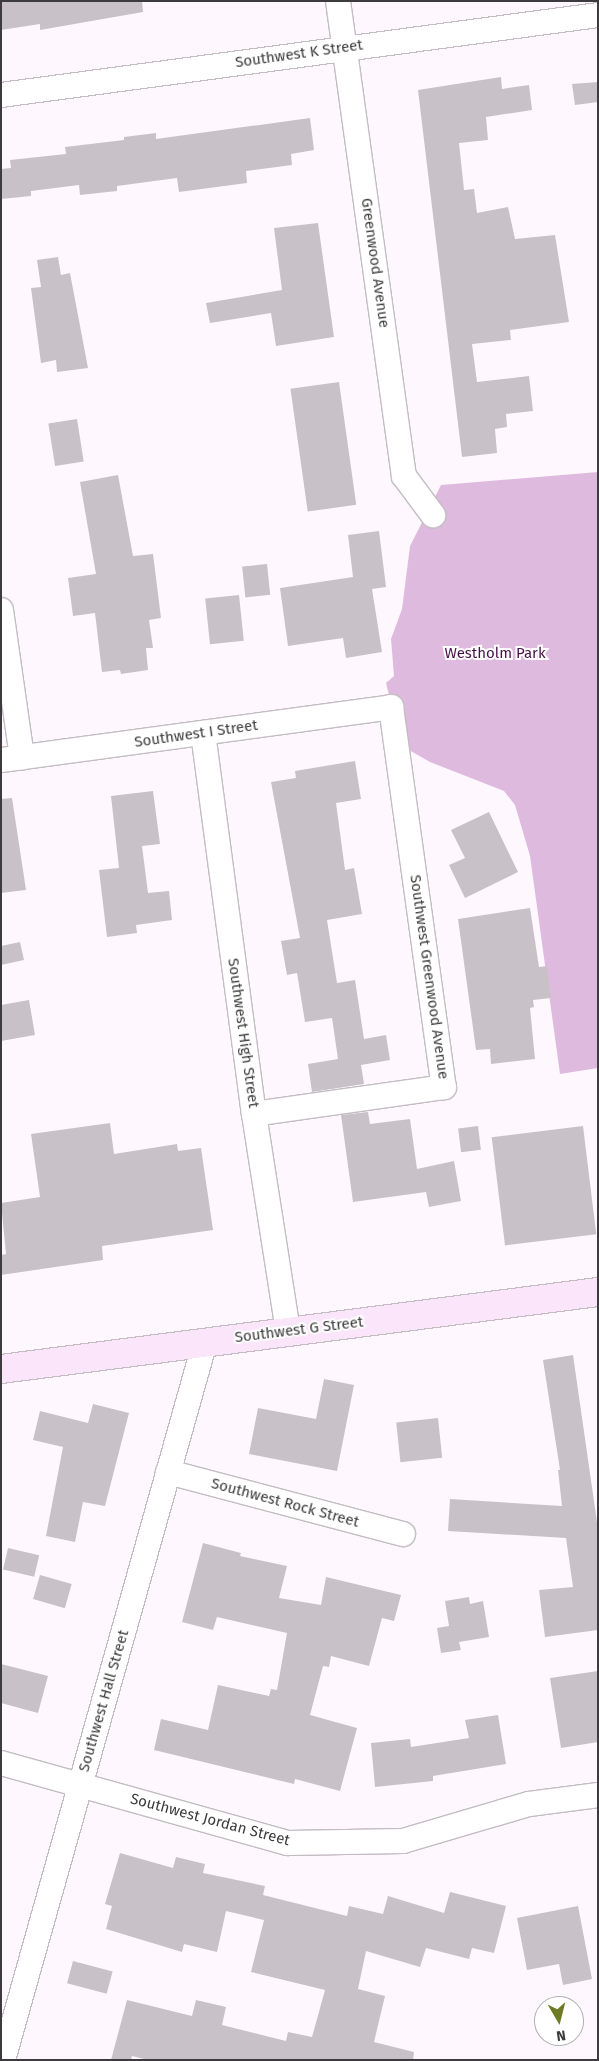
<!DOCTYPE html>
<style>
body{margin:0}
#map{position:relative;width:599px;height:2061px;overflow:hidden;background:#fef8fe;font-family:"Fira Sans",sans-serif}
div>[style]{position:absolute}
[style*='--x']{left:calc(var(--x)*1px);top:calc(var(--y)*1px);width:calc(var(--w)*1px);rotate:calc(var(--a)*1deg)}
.green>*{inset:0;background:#dfbadf}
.building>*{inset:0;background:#c8c2c8;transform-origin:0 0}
.roads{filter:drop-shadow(1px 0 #c3bdc3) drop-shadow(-1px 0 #c3bdc3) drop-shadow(0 1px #c3bdc3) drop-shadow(0 -1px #c3bdc3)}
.minor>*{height:24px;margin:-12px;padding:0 12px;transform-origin:12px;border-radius:12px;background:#fff}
.secondary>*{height:28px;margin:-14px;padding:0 14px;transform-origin:14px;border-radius:14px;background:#fae5fa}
span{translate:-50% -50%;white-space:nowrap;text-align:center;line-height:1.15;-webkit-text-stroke:4px #fff;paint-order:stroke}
.street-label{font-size:15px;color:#3d3b3d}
.park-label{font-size:15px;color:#471249}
.frame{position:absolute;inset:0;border:2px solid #3d3b3d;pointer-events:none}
.north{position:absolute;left:534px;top:1996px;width:50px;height:50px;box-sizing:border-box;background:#fff;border:1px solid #b1b1b1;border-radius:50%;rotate:172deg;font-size:14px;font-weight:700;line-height:20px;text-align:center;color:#3d3b3d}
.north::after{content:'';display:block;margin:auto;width:18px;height:22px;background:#6f7a25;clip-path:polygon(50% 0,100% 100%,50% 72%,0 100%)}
</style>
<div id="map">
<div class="green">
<div style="clip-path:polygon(598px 472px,598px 1068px,560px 1074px,530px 856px,515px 805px,504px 791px,430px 762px,402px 746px,386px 683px,394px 676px,391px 639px,402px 609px,410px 546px,441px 485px)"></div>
</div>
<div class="building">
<div style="clip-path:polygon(1px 1px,142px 1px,143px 12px,40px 30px,40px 24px,1px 30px)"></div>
<div style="clip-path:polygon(501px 77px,502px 89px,529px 85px,532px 110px,486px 117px,488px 140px,459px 143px,464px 190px,474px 189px,477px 213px,508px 207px,515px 239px,555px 235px,569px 322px,510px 330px,511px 340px,472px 344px,477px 382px,529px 376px,533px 411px,506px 414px,507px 427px,495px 429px,497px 453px,462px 457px,418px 90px)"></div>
<div style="clip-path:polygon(598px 82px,598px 102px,575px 105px,572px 84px)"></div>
<div style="clip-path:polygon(310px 118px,314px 150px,291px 154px,292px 165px,246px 171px,247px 183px,179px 192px,177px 178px,117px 186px,117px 191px,80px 195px,79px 185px,31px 191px,31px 196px,1px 199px,1px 169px,11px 168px,10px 160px,66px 154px,65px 147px,124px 140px,124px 137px,156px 133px,156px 139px)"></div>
<div style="clip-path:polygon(318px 223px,334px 337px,276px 346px,271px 313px,210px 323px,206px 303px,282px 290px,274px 228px)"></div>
<div style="clip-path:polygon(58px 257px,61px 275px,70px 273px,88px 368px,57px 372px,56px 360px,41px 363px,31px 288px,41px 287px,37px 260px)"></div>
<div style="left:339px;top:382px;width:124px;height:49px;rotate:82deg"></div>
<div style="left:77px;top:419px;width:43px;height:29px;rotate:81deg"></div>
<div style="clip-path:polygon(118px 475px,133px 556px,153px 554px,161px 618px,149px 620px,153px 648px,146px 648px,148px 670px,121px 674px,120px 670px,102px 672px,95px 613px,73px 616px,68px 578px,96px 574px,80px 482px)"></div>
<div style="clip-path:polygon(379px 531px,386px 587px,372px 589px,382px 652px,346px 658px,343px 638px,288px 646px,280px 588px,353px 577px,348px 535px)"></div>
<div style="left:267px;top:564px;width:31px;height:25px;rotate:84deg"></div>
<div style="left:239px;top:595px;width:46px;height:34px;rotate:84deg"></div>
<div style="clip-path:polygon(355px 761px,361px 799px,336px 803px,345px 870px,354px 868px,362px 914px,327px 920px,337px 983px,355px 980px,364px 1039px,386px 1035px,390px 1060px,361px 1065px,364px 1084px,312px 1092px,308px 1064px,338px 1059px,332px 1018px,305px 1022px,297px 973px,287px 975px,281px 941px,300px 938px,271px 782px,296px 778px,295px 771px)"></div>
<div style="clip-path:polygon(153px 791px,160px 844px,142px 846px,148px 893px,169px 891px,172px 920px,136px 925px,137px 933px,107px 937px,99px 870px,119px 868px,111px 796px)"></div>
<div style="clip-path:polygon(12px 798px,26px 890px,1px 893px,1px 799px)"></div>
<div style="clip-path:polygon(489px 812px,518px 872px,465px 898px,449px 865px,465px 858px,451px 830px)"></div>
<div style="clip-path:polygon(530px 908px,539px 967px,547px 966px,551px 998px,533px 1000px,534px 1007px,530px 1008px,535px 1059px,491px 1064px,490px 1049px,476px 1050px,458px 919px)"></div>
<div style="clip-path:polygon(20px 942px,24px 960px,1px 965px,1px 946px)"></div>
<div style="clip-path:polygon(29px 1000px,35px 1035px,1px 1041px,1px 1005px)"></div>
<div style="clip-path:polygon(368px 1112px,370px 1124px,410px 1119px,417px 1169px,454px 1161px,461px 1201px,429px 1207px,426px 1192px,353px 1202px,341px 1115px)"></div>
<div style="clip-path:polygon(110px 1123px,114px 1154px,177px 1144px,178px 1151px,201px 1148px,213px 1230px,102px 1246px,103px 1260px,1px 1275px,1px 1255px,6px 1254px,1px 1203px,40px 1197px,31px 1134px)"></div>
<div style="left:478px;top:1126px;width:24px;height:20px;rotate:83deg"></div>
<div style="left:583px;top:1126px;width:109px;height:92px;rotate:83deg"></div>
<div style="clip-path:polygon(573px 1355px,598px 1529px,598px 1630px,545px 1637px,539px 1590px,573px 1587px,566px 1538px,448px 1531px,450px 1499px,562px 1506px,558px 1470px,560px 1470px,543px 1360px)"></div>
<div style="clip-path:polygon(324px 1379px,354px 1385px,337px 1471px,249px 1454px,258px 1408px,316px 1419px)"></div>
<div style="clip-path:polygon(93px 1404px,129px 1413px,105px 1506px,83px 1502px,75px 1542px,46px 1536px,63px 1447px,33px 1440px,40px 1411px,88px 1423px)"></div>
<div style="left:438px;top:1418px;width:40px;height:42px;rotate:84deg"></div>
<div style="clip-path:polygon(203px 1543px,241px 1553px,240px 1556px,287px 1566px,279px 1598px,321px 1605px,326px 1577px,401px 1595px,394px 1621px,382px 1618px,369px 1666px,331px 1656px,329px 1667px,323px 1666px,310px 1715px,357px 1728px,340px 1791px,295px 1779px,294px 1784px,154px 1750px,161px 1719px,208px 1730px,218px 1685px,269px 1696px,271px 1689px,277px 1690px,287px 1633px,217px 1617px,213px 1630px,182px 1622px)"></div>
<div style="left:8px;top:1548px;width:32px;height:22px;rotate:13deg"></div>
<div style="left:40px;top:1575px;width:33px;height:25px;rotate:16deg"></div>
<div style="clip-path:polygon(469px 1597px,470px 1604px,483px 1601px,489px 1637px,459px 1642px,461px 1650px,441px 1653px,437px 1628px,449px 1626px,445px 1601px)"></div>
<div style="clip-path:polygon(1px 1664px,48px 1676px,38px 1713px,1px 1703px)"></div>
<div style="clip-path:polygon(598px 1671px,598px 1742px,561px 1748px,550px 1678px)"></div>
<div style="clip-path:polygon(498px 1715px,506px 1764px,433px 1776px,433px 1781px,375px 1787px,371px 1743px,410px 1739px,411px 1747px,469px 1738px,465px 1720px)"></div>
<div style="clip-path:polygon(120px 1853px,173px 1868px,176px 1857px,205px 1864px,203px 1873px,265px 1886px,263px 1895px,347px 1916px,349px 1906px,383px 1914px,388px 1896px,444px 1913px,450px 1892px,506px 1906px,494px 1953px,472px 1948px,469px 1959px,426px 1948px,420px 1967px,366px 1951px,358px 1989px,385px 1996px,374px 2042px,414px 2052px,413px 2060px,148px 2060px,132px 2056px,131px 2060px,111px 2060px,127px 2000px,192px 2016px,196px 2000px,226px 2007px,222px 2025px,286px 2041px,288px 2032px,312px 2037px,325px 1990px,251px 1972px,264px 1920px,226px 1911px,217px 1952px,184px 1944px,182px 1952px,106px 1929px,112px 1906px,105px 1904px)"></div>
<div style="clip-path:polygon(578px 1906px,592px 1979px,563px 1985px,559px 1964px,527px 1970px,517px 1918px)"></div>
<div style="left:73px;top:1961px;width:41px;height:23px;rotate:15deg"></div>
</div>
<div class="roads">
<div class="minor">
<div style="--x:338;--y:1;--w:480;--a:82.1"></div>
<div style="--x:404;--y:476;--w:49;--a:53.4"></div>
<div style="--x:1;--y:95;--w:602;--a:-7.63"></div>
<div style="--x:1;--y:610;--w:149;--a:81.9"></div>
<div style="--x:203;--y:733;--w:384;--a:82.4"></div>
<div style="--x:254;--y:1114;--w:221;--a:81.1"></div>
<div style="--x:1;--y:760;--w:394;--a:-7.7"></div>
<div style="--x:391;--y:707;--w:384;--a:82.1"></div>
<div style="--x:444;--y:1087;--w:192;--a:171.9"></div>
<div style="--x:168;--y:1472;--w:243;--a:14.8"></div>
<div style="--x:1;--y:1763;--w:298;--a:15.6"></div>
<div style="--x:288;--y:1843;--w:115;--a:-1"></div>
<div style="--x:403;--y:1841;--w:131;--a:-16.4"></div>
<div style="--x:529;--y:1804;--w:70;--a:-7.4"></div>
<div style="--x:3;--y:2060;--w:746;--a:-74.29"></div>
</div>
<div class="secondary">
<div style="--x:1;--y:1369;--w:602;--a:-7.35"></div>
</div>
</div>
<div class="street-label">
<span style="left:299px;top:54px;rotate:-8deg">Southwest K Street</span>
<span style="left:375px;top:263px;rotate:82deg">Greenwood Avenue</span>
<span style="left:196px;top:734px;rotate:-8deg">Southwest I Street</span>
<span style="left:429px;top:977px;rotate:82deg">Southwest Greenwood Avenue</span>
<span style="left:243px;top:1033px;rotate:82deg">Southwest High Street</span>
<span style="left:299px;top:1330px;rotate:-7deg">Southwest G Street</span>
<span style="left:285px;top:1503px;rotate:15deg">Southwest Rock Street</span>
<span style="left:104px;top:1701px;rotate:-74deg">Southwest Hall Street</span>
<span style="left:210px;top:1820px;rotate:15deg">Southwest Jordan Street</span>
</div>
<div class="park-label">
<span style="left:495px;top:654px">Westholm Park</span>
</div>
<div class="frame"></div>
<div class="north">N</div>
</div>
